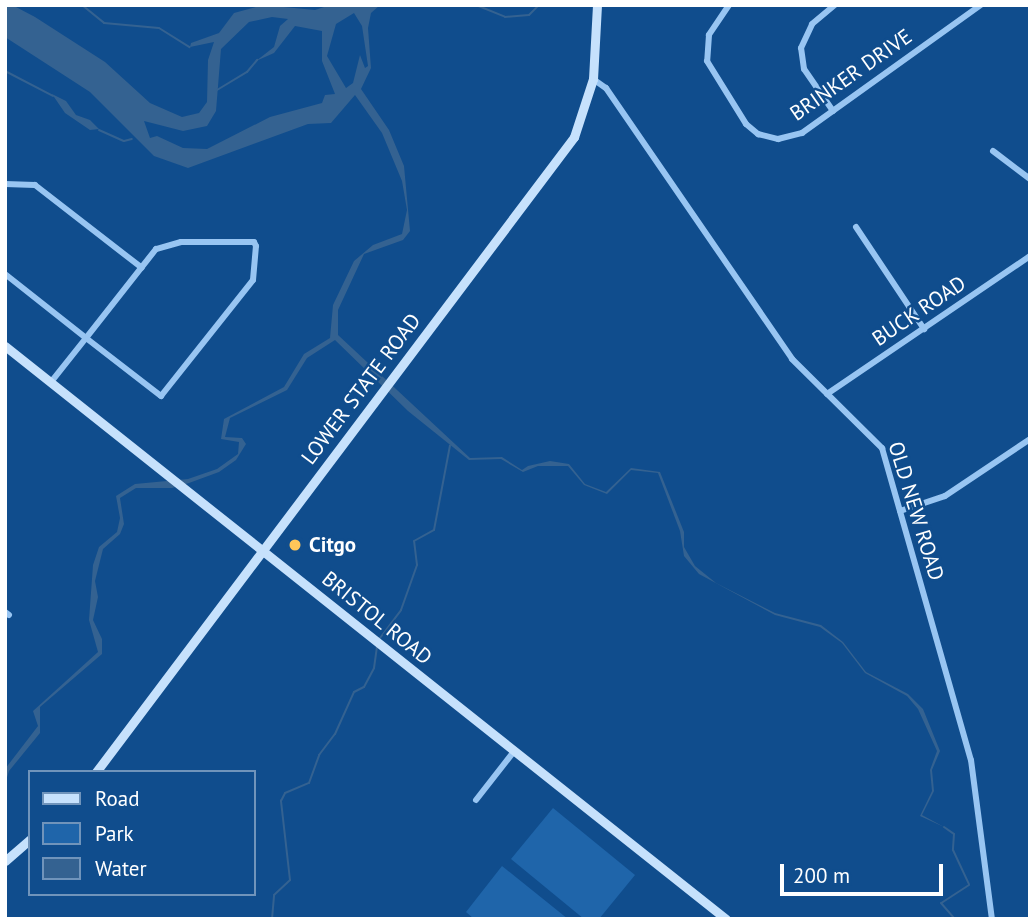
<!DOCTYPE html>
<style>
body{margin:0}
#map{position:relative;width:1035px;height:924px;overflow:hidden;background:#104d8d;font-family:"PT Sans",sans-serif}
div>[style]{position:absolute}
[style*='--x']{left:calc(var(--x)*1px);top:calc(var(--y)*1px);width:calc(var(--w)*1px);rotate:calc(var(--a)*1deg)}
.green>*{inset:0;background:#1f65aa}
.water>*{inset:0;background:#346291}
.stream>*{height:2px;margin:-1px;padding:0 1px;transform-origin:1px;border-radius:1px;background:#346291}
.street>*{height:6px;margin:-3px;padding:0 3px;transform-origin:3px;border-radius:3px;background:#98c5f2}
.secondary>*{height:9px;margin:-4.5px;padding:0 4.5px;transform-origin:4.5px;border-radius:4.5px;background:#c6e1fc}
.dots>*{width:19px;height:19px;translate:-50% -50%;box-sizing:border-box;border:4px solid #104d8d;border-radius:50%}
span{translate:-50% -50%;white-space:nowrap;text-align:center;line-height:1.15;-webkit-text-stroke:5px #104d8d;paint-order:stroke}
.street-label{font-size:21px;color:#fff}
.poi-label{font-size:21px;color:#fff;font-weight:700}
.left{translate:0 -50%;text-align:left}
.frame{position:absolute;inset:0;border:7px solid #fff;pointer-events:none}
.legend{position:absolute;left:28px;top:770px;width:228px;height:126px;box-sizing:border-box;background:#104d8d;border:2px solid #7094bb;margin:0;padding:9px 12px;list-style:none;font-size:21px;color:#fff}
.legend li{display:flex;align-items:center;gap:14px;height:35px}
.legend b{width:35px;border:2px solid #7094bb}
.scale{position:absolute;left:780px;top:864px;width:163px;height:32px;box-sizing:border-box;border:4px solid #fff;border-top:0;padding-left:9px;font-size:21px;line-height:24px;white-space:nowrap;color:#fff;-webkit-text-stroke:5px #104d8d;paint-order:stroke}
</style>
<div id="map">
<div class="green">
<div style="clip-path:polygon(553px 808px,635px 875px,599px 919px,584px 919px,511px 859px)"></div>
<div style="clip-path:polygon(502px 866px,568px 919px,474px 919px,466px 912px)"></div>
</div>
<div class="water">
<div style="clip-path:polygon(evenodd,263px 5px,315px 10px,330px 5px,380px 5px,371px 13px,368px 28px,371px 68px,361px 89px,389px 130px,404px 166px,410px 231px,403px 240px,364px 254px,338px 310px,338px 335px,470px 458px,502px 457px,522px 470px,528px 466px,550px 461px,569px 464px,585px 484px,606px 492px,631px 468px,660px 472px,684px 532px,684px 547px,695px 566px,716px 583px,775px 613px,821px 625px,843px 642px,866px 672px,908px 694px,923px 709px,940px 751px,932px 770px,934px 791px,922px 815px,944px 827px,920px 816px,932px 791px,930px 770px,937px 751px,918px 709px,907px 696px,865px 673px,842px 643px,820px 627px,775px 615px,699px 574px,684px 556px,680px 531px,658px 473px,631px 470px,607px 494px,584px 485px,568px 466px,538px 466px,523px 472px,501px 459px,469px 460px,408px 411px,335px 340px,307px 358px,287px 390px,230px 418px,225px 437px,242px 438px,246px 444px,236px 460px,219px 472px,189px 483px,172px 488px,136px 488px,120px 498px,124px 524px,120px 534px,103px 549px,95px 581px,98px 597px,93px 620px,102px 639px,102px 654px,40px 707px,40px 733px,9px 771px,5px 784px,5px 769px,38px 726px,33px 711px,98px 652px,89px 620px,93px 565px,99px 547px,117px 532px,120px 518px,116px 496px,135px 484px,188px 479px,217px 469px,238px 454px,239px 442px,221px 439px,224px 419px,284px 387px,304px 354px,330px 338px,333px 305px,354px 261px,373px 245px,402px 234px,407px 210px,402px 181px,382px 133px,355px 95px,331px 123px,308px 124px,188px 168px,154px 156px,90px 92px,5px 37px,5px 7px,16px 7px,35px 17px,105px 62px,150px 103px,182px 117px,199px 113px,207px 102px,208px 60px,214px 42px,190px 47px,191px 43px,219px 33px,234px 13px,263px 5px,354px 13px,362px 26px,368px 66px,365px 68px,360px 55px,353px 83px,346px 88px,327px 56px,336px 24px,354px 13px,263px 5px,272px 17px,288px 19px,280px 26px,274px 47px,256px 61px,274px 53px,295px 26px,322px 31px,322px 61px,335px 94px,325px 95px,322px 103px,270px 117px,207px 149px,183px 148px,157px 136px,150px 138px,144px 121px,183px 131px,207px 126px,216px 111px,221px 49px,249px 22px,272px 17px)"></div>
<div style="clip-path:polygon(52px 94px,66px 101px,76px 115px,90px 120px,99px 129px,90px 130px,65px 113px)"></div>
</div>
<div class="stream">
<div style="--x:82;--y:5;--w:28;--a:39"></div>
<div style="--x:104;--y:23;--w:55;--a:5.2"></div>
<div style="--x:159;--y:28;--w:36;--a:32"></div>
<div style="--x:476;--y:5;--w:31;--a:22"></div>
<div style="--x:505;--y:17;--w:24;--a:-5"></div>
<div style="--x:529;--y:15;--w:14;--a:-45"></div>
<div style="--x:679;--y:5;--w:2;--a:0"></div>
<div style="--x:5;--y:71;--w:54;--a:27.5"></div>
<div style="--x:217;--y:90;--w:35;--a:-31"></div>
<div style="--x:247;--y:72;--w:16;--a:-50"></div>
<div style="--x:99;--y:130;--w:27;--a:24"></div>
<div style="--x:124;--y:141;--w:8;--a:-14"></div>
<div style="--x:380;--y:638;--w:35;--a:-53"></div>
<div style="--x:401;--y:610;--w:48;--a:-70.4"></div>
<div style="--x:417;--y:565;--w:24;--a:-97"></div>
<div style="--x:414;--y:541;--w:23;--a:-29"></div>
<div style="--x:434;--y:530;--w:86;--a:-79.3"></div>
<div style="--x:944;--y:827;--w:12;--a:35"></div>
<div style="--x:954;--y:834;--w:16;--a:94"></div>
<div style="--x:953;--y:850;--w:38;--a:65"></div>
<div style="--x:969;--y:885;--w:33;--a:147"></div>
<div style="--x:941;--y:903;--w:21;--a:49"></div>
<div style="--x:272;--y:919;--w:24;--a:-85"></div>
<div style="--x:274;--y:895;--w:22;--a:-43"></div>
<div style="--x:290;--y:880;--w:80;--a:-96.5"></div>
<div style="--x:281;--y:801;--w:9;--a:-63"></div>
<div style="--x:285;--y:793;--w:26;--a:-23"></div>
<div style="--x:309;--y:783;--w:30;--a:-70"></div>
<div style="--x:319;--y:755;--w:26;--a:-53"></div>
<div style="--x:335;--y:734;--w:46;--a:-65.7"></div>
<div style="--x:354;--y:692;--w:11;--a:-27"></div>
<div style="--x:364;--y:687;--w:21;--a:-62"></div>
<div style="--x:374;--y:668;--w:22;--a:-82"></div>
</div>
<div class="street">
<div style="--x:729;--y:5;--w:36;--a:124"></div>
<div style="--x:709;--y:35;--w:26;--a:94"></div>
<div style="--x:707;--y:61;--w:74;--a:58.2"></div>
<div style="--x:746;--y:124;--w:16;--a:40"></div>
<div style="--x:758;--y:134;--w:21;--a:14"></div>
<div style="--x:778;--y:139;--w:25;--a:-14"></div>
<div style="--x:802;--y:133;--w:220;--a:-35.6"></div>
<div style="--x:593;--y:79;--w:16;--a:35"></div>
<div style="--x:606;--y:88;--w:329;--a:55.5"></div>
<div style="--x:792;--y:359;--w:127;--a:44.7"></div>
<div style="--x:882;--y:448;--w:324;--a:74.1"></div>
<div style="--x:971;--y:760;--w:160;--a:82.5"></div>
<div style="--x:833;--y:111;--w:51;--a:-124.6"></div>
<div style="--x:804;--y:69;--w:21;--a:-98"></div>
<div style="--x:801;--y:48;--w:26;--a:-65"></div>
<div style="--x:812;--y:24;--w:30;--a:-40"></div>
<div style="--x:993;--y:151;--w:46;--a:37.1"></div>
<div style="--x:5;--y:184;--w:30;--a:2"></div>
<div style="--x:35;--y:185;--w:135;--a:37.8"></div>
<div style="--x:856;--y:227;--w:123;--a:56.3"></div>
<div style="--x:5;--y:274;--w:103;--a:38.3"></div>
<div style="--x:86;--y:338;--w:95;--a:37.7"></div>
<div style="--x:161;--y:396;--w:148;--a:-51.6"></div>
<div style="--x:253;--y:280;--w:34;--a:-85"></div>
<div style="--x:256;--y:246;--w:4;--a:-117"></div>
<div style="--x:254;--y:242;--w:73;--a:180"></div>
<div style="--x:181;--y:242;--w:26;--a:164"></div>
<div style="--x:156;--y:249;--w:113;--a:128.2"></div>
<div style="--x:86;--y:338;--w:56;--a:128.5"></div>
<div style="--x:827;--y:394;--w:245;--a:-34.2"></div>
<div style="--x:900;--y:511;--w:47;--a:-18.4"></div>
<div style="--x:945;--y:496;--w:102;--a:-33.8"></div>
<div style="--x:5;--y:612;--w:5;--a:37"></div>
<div style="--x:476;--y:800;--w:63;--a:-52"></div>
</div>
<div class="secondary">
<div style="--x:5;--y:346;--w:921;--a:38.48"></div>
<div style="--x:96;--y:772;--w:795;--a:-53.03"></div>
<div style="--x:574;--y:137;--w:61;--a:-71.9"></div>
<div style="--x:593;--y:79;--w:74;--a:-86.9"></div>
<div style="--x:5;--y:861;--w:33;--a:-41"></div>
</div>
<div class="dots">
<div style="left:295px;top:545px;background:#ffc659"></div>
</div>
<div class="street-label">
<span style="left:851px;top:75px;rotate:-35deg">BRINKER DRIVE</span>
<span style="left:919px;top:311px;rotate:-34deg">BUCK ROAD</span>
<span style="left:361px;top:389px;rotate:-53deg">LOWER STATE ROAD</span>
<span style="left:916px;top:511px;rotate:73deg">OLD NEW ROAD</span>
<span style="left:377px;top:618px;rotate:39deg">BRISTOL ROAD</span>
</div>
<div class="poi-label">
<span class="left" style="left:309px;top:545px">Citgo</span>
</div>
<div class="frame"></div>
<ul class="legend">
<li><b style="height:9px;background:#c6e1fc"></b>Road</li>
<li><b style="height:19px;background:#1f65aa"></b>Park</li>
<li><b style="height:19px;background:#346291"></b>Water</li>
</ul>
<div class="scale">200 m</div>
</div>
